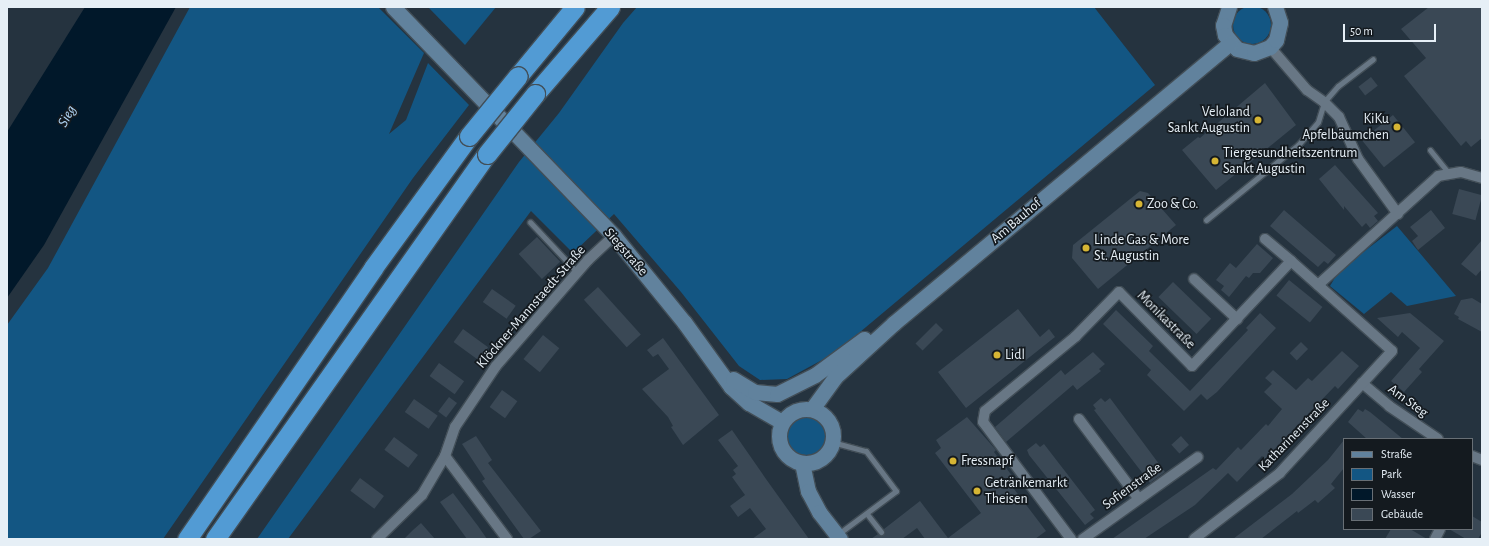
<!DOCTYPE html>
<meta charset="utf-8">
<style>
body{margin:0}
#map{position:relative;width:1489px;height:546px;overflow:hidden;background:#25333f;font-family:"Alegreya Sans",sans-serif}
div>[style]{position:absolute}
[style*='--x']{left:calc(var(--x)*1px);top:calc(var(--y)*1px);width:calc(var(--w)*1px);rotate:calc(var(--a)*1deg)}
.green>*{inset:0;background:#135683}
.round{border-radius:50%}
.water>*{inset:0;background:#01182a}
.building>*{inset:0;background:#3a4855;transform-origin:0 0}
.roads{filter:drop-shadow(1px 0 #424e57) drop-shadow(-1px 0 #424e57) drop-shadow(0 1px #424e57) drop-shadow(0 -1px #424e57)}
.lane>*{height:5px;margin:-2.5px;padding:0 2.5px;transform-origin:2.5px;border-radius:2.5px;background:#687785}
.street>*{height:10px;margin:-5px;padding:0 5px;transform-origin:5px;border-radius:5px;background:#687785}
.secondary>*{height:15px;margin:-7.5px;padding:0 7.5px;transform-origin:7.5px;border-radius:7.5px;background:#61829d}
.secondary>.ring{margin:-7.5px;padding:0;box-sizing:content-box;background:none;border:15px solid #61829d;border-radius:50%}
.highway>*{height:19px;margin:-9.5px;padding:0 9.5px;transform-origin:9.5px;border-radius:9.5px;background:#529bd4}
.bridges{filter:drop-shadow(1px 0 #424e57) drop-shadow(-1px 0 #424e57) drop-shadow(0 1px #424e57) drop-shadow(0 -1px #424e57)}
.highway-bridge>*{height:19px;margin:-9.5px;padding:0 9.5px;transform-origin:9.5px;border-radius:9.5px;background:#529bd4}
.dots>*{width:11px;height:11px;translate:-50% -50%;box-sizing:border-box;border:2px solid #141a1f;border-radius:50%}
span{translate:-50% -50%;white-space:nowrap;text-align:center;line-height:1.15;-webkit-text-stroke:3.5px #141a1f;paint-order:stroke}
.poi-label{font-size:14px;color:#e6eff6}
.right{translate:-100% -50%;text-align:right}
.left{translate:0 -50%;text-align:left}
.street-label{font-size:14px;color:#e6eff6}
.water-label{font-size:15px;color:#b1d6f6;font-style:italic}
.frame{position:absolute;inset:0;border:8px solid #e6eff6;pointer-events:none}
.legend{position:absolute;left:1343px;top:438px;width:130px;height:92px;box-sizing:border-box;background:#141a1f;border:1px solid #686f75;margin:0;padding:5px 7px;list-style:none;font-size:12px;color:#e6eff6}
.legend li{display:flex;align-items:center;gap:8px;height:20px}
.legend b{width:20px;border:1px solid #686f75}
.scale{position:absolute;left:1343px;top:24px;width:93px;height:18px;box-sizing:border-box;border:2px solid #e6eff6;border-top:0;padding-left:5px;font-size:12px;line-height:14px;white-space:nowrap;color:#e6eff6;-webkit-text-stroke:3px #141a1f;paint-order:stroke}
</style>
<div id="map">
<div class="green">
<div class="round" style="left:1233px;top:6px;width:38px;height:38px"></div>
<div style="clip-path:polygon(190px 7px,378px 7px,424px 53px,389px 134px,406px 120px,428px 63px,469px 105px,413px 178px,163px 539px,7px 539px,7px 325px,48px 268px)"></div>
<div style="clip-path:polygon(428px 7px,496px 7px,465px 45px)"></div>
<div style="clip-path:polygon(637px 7px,1094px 7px,1155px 85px,835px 353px,787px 379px,760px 380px,739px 366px,681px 292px,614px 214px,573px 253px,531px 211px,288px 539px,257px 539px,519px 162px,559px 113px,623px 23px)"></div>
<div style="clip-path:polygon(1397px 226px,1456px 296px,1407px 306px,1391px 292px,1364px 314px,1330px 286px,1339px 271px)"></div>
<div class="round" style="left:786px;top:415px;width:40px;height:40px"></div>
</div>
<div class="water">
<div style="clip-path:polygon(85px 7px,176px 7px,44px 245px,7px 298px,7px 132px)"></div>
</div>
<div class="building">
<div style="clip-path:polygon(1429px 7px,1482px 7px,1482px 138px,1471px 147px,1466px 141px,1461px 146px,1404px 76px,1426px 58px,1401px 29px)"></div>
<div style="left:1371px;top:77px;width:11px;height:16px;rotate:52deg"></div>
<div style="clip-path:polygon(1265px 83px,1296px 125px,1216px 190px,1182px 150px,1198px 137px,1200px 138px)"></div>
<div style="left:1393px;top:115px;width:35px;height:40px;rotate:51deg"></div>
<div style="clip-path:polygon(1335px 165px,1378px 213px,1374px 216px,1378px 221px,1370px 228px,1366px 223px,1362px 227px,1344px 206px,1344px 210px,1319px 179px)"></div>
<div style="left:1459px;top:189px;width:24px;height:26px;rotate:15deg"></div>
<div style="clip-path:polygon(1140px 191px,1148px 193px,1176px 225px,1098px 289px,1072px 258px,1073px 245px)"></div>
<div style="clip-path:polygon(1284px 210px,1336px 255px,1328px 264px,1324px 261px,1318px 267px,1270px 226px)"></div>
<div style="clip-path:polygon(1431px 210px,1445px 228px,1418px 250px,1412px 241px,1418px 236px,1410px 227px)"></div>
<div style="left:537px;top:237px;width:34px;height:25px;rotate:47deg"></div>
<div style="clip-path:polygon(1482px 240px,1482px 269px,1476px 276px,1461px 264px)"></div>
<div style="clip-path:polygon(1257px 244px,1273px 258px,1260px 273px,1253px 273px,1249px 278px,1246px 276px,1229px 297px,1221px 290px,1224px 286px,1216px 280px,1230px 263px,1236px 268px)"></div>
<div style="left:1289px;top:280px;width:43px;height:20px;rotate:39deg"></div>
<div style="left:1173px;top:282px;width:53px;height:21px;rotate:44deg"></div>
<div style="left:598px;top:287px;width:64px;height:19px;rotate:48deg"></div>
<div style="left:492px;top:289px;width:29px;height:16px;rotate:35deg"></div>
<div style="clip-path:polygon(1472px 298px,1482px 304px,1482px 332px,1458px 319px,1459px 317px,1454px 314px,1461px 300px)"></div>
<div style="clip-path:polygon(1018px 309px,1040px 337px,1049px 329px,1055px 337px,966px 408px,938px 372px)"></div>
<div style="clip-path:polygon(1116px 310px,1153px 346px,1149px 351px,1190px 391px,1248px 330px,1246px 328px,1260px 313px,1276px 328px,1217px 392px,1207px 400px,1201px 394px,1184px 411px,1147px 375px,1151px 370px,1103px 324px)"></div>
<div style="clip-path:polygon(1410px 313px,1444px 341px,1419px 369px,1422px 372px,1404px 392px,1391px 381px,1420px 348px,1402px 332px,1398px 337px,1377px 318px)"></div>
<div style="left:936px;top:323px;width:10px;height:29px;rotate:45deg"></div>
<div style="left:463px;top:329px;width:31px;height:16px;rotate:36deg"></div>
<div style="left:543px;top:335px;width:21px;height:31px;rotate:39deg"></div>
<div style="clip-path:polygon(663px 338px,719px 415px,683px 445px,671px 427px,673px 426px,668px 417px,642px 389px,669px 369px,658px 354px,653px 357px,647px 350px)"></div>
<div style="left:1301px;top:342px;width:10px;height:16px;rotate:45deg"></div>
<div style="clip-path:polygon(1342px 351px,1359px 366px,1338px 389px,1335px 386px,1265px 459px,1262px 456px,1237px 482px,1228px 473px,1195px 505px,1144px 539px,1112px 539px,1213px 468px,1216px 470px,1238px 447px,1241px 450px,1266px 424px,1268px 426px,1282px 409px,1264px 392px,1272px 384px,1265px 378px,1273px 370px,1296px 390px,1308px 378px,1312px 381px)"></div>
<div style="clip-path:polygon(1093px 352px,1105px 364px,1099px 369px,1101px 371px,1077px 390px,1073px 385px,1006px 442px,995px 427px,1061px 370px,1065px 375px)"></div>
<div style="left:439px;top:363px;width:31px;height:16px;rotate:36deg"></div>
<div style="left:502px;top:390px;width:19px;height:21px;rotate:36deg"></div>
<div style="left:449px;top:397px;width:10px;height:18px;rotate:37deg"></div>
<div style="clip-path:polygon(1101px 398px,1105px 402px,1110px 398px,1165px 472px,1150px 483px,1094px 410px,1096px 409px,1093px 405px)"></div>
<div style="left:414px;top:399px;width:29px;height:16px;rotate:35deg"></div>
<div style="clip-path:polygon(1358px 409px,1363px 412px,1365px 409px,1370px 412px,1403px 439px,1367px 439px,1348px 422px)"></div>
<div style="clip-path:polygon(967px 417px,996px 450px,994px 452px,1013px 477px,1008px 481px,1046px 531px,1035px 539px,925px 539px,917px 528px,902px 539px,871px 539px,878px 534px,884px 535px,884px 529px,920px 501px,948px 538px,981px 513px,935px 453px,941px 448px,936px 440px)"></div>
<div style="clip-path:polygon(732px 430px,766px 479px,809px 539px,752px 539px,766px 529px,750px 508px,738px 517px,730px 506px,745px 495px,732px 477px,736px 474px,733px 470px,738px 466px,718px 440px)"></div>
<div style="clip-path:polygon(476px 436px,492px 460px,488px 463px,541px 531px,529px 539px,524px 539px,482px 481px,485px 479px,462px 444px)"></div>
<div style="left:1181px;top:436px;width:12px;height:13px;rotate:48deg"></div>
<div style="left:394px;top:437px;width:30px;height:16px;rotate:37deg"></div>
<div style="clip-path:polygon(1344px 440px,1344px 468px,1331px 484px,1335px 488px,1318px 503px,1315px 500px,1298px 513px,1297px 511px,1261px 539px,1233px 539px,1292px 494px,1328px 460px)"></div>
<div style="clip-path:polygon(1036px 443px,1040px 447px,1044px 444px,1095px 510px,1090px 514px,1094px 518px,1085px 525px,1029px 455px,1027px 450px)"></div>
<div style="left:360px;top:478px;width:30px;height:16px;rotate:37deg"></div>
<div style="clip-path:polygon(453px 493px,478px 526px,487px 539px,467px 539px,440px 502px)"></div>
<div style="clip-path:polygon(1472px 516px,1482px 522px,1482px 532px,1478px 539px,1466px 539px,1449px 529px,1472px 529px)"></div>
<div style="clip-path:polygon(421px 523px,435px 539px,404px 539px,413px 530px)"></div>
<div style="clip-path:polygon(1391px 529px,1410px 529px,1427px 539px,1385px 539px)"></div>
</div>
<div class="roads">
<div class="lane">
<div style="--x:1430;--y:150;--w:28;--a:51"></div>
<div style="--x:1206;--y:220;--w:119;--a:-39.2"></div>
<div style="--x:1298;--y:145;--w:30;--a:-49"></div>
<div style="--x:1318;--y:122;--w:21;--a:-73"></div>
<div style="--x:1324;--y:102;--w:21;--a:-49"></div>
<div style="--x:1338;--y:86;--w:44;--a:-37.6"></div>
<div style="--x:530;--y:222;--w:69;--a:46.8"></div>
<div style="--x:832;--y:442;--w:35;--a:15"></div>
<div style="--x:866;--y:451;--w:50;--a:53.1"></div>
<div style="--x:896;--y:491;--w:72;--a:143.4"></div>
<div style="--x:867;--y:514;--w:23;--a:52"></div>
</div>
<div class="street">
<div style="--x:1270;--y:47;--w:57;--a:49.3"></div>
<div style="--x:1307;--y:90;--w:21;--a:35"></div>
<div style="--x:1324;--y:102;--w:21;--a:45"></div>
<div style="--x:1339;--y:117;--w:46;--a:65.7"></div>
<div style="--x:1358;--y:159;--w:68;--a:54"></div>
<div style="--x:1265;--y:239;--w:34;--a:40"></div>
<div style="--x:1194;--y:279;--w:59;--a:42.9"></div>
<div style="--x:1318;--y:285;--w:162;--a:-42.2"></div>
<div style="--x:1438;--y:176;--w:23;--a:-10"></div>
<div style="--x:1461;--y:172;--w:22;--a:16"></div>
<div style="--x:1362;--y:383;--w:35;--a:40"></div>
<div style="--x:1389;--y:406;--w:59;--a:34"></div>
<div style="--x:1079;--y:419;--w:99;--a:53.2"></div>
<div style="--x:445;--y:456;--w:104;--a:53.2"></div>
<div style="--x:1472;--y:456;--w:11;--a:22"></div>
<div style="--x:377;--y:539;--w:63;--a:-44.4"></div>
<div style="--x:422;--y:495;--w:45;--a:-59.5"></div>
<div style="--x:445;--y:456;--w:31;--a:-71"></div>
<div style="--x:455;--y:427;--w:73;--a:-56.1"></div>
<div style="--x:496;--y:366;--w:140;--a:-49"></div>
<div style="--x:588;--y:260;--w:35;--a:-43"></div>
<div style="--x:1071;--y:539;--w:146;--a:-126.9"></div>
<div style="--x:983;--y:422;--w:11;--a:-80"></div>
<div style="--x:985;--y:411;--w:117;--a:-39.4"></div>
<div style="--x:1075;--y:337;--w:63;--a:-45.6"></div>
<div style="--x:1119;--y:292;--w:104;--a:45.4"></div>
<div style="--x:1192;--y:366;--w:144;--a:-46.7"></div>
<div style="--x:1291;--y:261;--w:135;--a:41.7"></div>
<div style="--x:1392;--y:351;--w:166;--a:132.6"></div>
<div style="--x:1280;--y:473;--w:108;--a:142.5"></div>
<div style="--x:1083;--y:539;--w:141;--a:-35.5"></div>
<div style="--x:1435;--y:539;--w:11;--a:-63"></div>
</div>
<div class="secondary">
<div style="--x:393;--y:7;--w:318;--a:46"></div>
<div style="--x:614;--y:236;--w:111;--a:50.9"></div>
<div style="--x:684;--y:322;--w:80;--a:54.1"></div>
<div style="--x:731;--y:387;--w:24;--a:42"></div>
<div style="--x:749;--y:403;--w:38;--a:30"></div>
<div style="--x:1229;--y:7;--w:19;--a:108"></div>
<div style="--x:1223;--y:25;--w:10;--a:79"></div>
<div style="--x:1225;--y:35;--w:18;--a:49"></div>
<div style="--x:1237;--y:49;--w:17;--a:13"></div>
<div style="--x:1254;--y:53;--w:17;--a:-21"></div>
<div style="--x:1270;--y:47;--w:9;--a:-49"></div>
<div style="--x:1276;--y:40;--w:18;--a:-77"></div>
<div style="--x:1280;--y:22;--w:16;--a:-108"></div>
<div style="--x:733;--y:379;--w:26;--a:31"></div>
<div style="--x:755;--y:392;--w:22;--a:5"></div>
<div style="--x:777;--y:394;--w:42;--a:-26.6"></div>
<div style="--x:815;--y:375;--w:61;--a:-36.3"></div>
<div class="ring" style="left:779px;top:409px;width:39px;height:39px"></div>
<div style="--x:812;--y:409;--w:39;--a:-54"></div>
<div style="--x:835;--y:377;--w:80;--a:-42.5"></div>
<div style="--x:894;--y:323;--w:437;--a:-39.8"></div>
<div style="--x:802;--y:463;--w:29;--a:78"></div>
<div style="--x:808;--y:491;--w:24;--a:62"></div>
<div style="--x:819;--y:512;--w:34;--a:52"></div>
</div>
<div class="highway">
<div style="--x:518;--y:76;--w:89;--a:-50.4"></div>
<div style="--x:535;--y:94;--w:115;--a:-49.2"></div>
<div style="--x:187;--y:539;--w:329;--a:-55.5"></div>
<div style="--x:373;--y:268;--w:163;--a:-54"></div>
<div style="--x:215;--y:539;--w:471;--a:-54.8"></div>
</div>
</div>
<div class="bridges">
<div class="highway-bridge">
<div style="--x:469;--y:136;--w:77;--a:-50.8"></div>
<div style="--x:487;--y:154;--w:77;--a:-51.3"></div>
</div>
</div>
<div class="dots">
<div style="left:1258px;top:120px;background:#d6b534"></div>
<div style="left:1397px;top:127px;background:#d6b534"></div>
<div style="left:1215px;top:161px;background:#d6b534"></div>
<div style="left:1139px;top:204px;background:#d6b534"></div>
<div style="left:1086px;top:248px;background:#d6b534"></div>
<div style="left:997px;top:355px;background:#d6b534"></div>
<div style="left:953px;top:461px;background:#d6b534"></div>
<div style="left:977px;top:491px;background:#d6b534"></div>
</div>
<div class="poi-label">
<span class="right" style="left:1250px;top:120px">Veloland<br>Sankt Augustin</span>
<span class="right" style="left:1389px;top:127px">KiKu<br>Apfelbäumchen</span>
<span class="left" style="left:1223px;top:161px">Tiergesundheitszentrum<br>Sankt Augustin</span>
<span class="left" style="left:1147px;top:204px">Zoo &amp; Co.</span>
<span class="left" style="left:1094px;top:248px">Linde Gas &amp; More<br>St. Augustin</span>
<span class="left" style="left:1005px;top:355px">Lidl</span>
<span class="left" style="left:961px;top:461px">Fressnapf</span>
<span class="left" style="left:985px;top:491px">Getränkemarkt<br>Theisen</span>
</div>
<div class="street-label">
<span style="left:1016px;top:221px;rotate:-40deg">Am Bauhof</span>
<span style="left:626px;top:252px;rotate:49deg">Siegstraße</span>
<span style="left:531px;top:307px;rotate:-49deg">Klöckner-Mannstaedt-Straße</span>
<span style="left:1166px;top:320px;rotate:45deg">Monikastraße</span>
<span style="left:1408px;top:401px;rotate:36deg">Am Steg</span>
<span style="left:1294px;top:435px;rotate:-46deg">Katharinenstraße</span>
<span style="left:1132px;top:486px;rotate:-36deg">Sofienstraße</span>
</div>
<div class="water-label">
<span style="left:67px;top:116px;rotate:-61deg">Sieg</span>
</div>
<div class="frame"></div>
<ul class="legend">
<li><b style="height:5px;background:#61829d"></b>Straße</li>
<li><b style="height:11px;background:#135683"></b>Park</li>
<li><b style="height:11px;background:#01182a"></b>Wasser</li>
<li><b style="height:11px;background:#3a4855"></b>Gebäude</li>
</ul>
<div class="scale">50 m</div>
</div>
